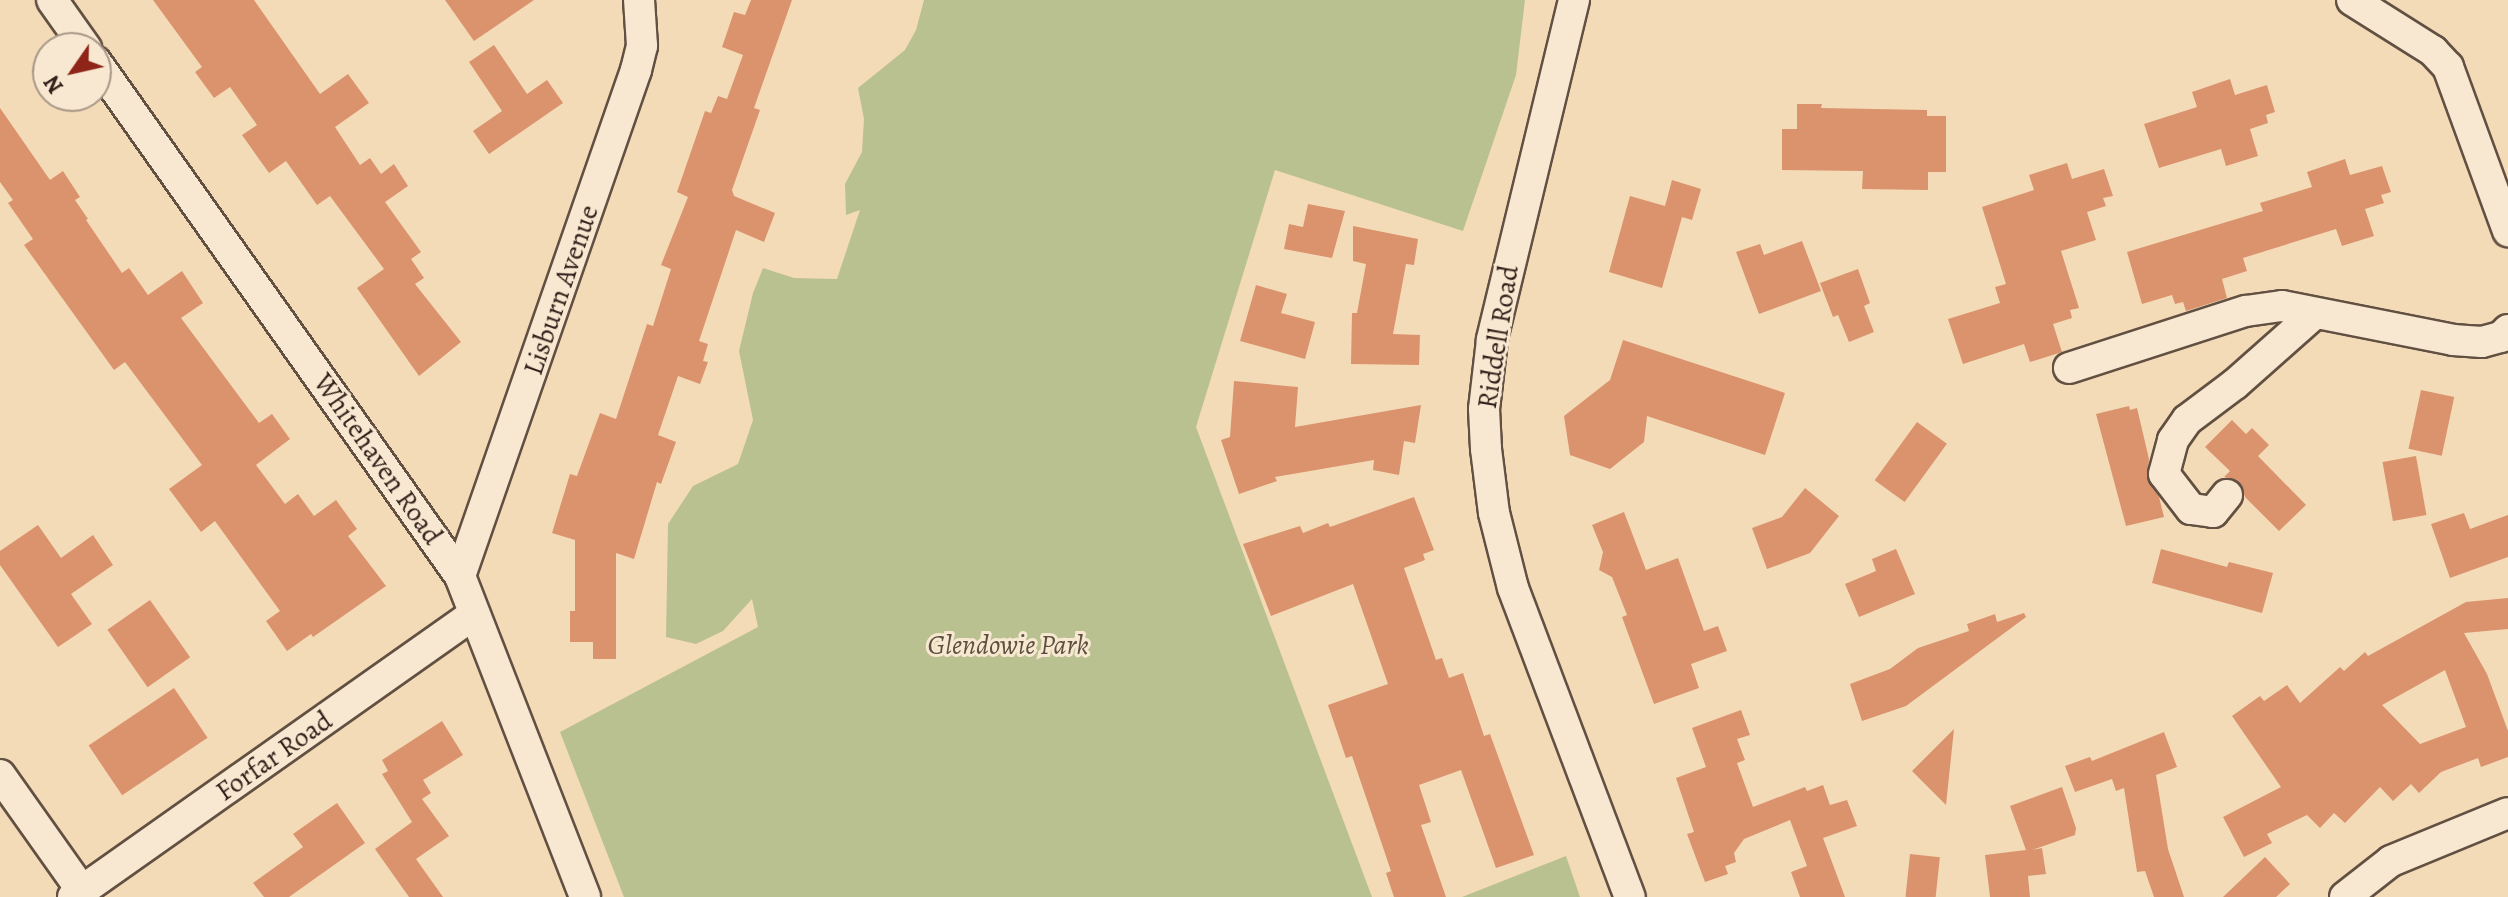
<!DOCTYPE html>
<style>
body{margin:0}
#map{position:relative;width:2508px;height:897px;overflow:hidden;background:#f4dbb8;font-family:Alegreya,serif}
div>[style]{position:absolute}
[style*='--x']{left:calc(var(--x)*1px);top:calc(var(--y)*1px);width:calc(var(--w)*1px);rotate:calc(var(--a)*1deg)}
.green>*{inset:0;background:#b9c191}
.building>*{inset:0;background:#da936c;transform-origin:0 0}
.roads{filter:drop-shadow(2px 0 #625042) drop-shadow(-2px 0 #625042) drop-shadow(0 2px #625042) drop-shadow(0 -2px #625042)}
.minor>*{height:30px;margin:-15px;padding:0 15px;transform-origin:15px;border-radius:15px;background:#f8e8d1}
span{translate:-50% -50%;white-space:nowrap;text-align:center;line-height:1.15;-webkit-text-stroke:6px #f8e8d1;paint-order:stroke}
.street-label{font-size:28px;color:#31211a}
.park-label{font-size:28px;color:#5a513e;font-style:italic}
.north{position:absolute;left:32px;top:32px;width:80px;height:80px;box-sizing:border-box;background:#f8e8d1;border:2px solid #a89888;border-radius:50%;rotate:236deg;font-size:22px;font-weight:700;line-height:32px;text-align:center;color:#31211a}
.north::after{content:'';display:block;margin:auto;width:28px;height:36px;background:#8f2418;clip-path:polygon(50% 0,100% 100%,50% 72%,0 100%)}
</style>
<div id="map">
<div class="green">
<div style="clip-path:polygon(924px 0,1525px 0,1516px 75px,1463px 231px,1275px 170px,1196px 427px,1372px 897px,624px 897px,560px 732px,758px 627px,752px 599px,723px 631px,696px 644px,666px 637px,668px 524px,693px 486px,738px 464px,753px 420px,739px 351px,753px 293px,763px 268px,794px 278px,837px 279px,860px 210px,846px 215px,845px 184px,862px 152px,864px 119px,858px 88px,905px 50px,916px 30px)"></div>
<div style="clip-path:polygon(1566px 856px,1580px 897px,1462px 897px)"></div>
</div>
<div class="building">
<div style="clip-path:polygon(153px 0,254px 0,320px 94px,348px 74px,369px 103px,335px 127px,360px 165px,370px 158px,381px 174px,394px 164px,408px 186px,385px 202px,421px 252px,411px 259px,424px 278px,415px 284px,461px 342px,419px 376px,357px 288px,384px 269px,330px 196px,317px 205px,286px 161px,269px 173px,242px 135px,257px 125px,230px 87px,214px 98px,195px 72px,202px 67px)"></div>
<div style="clip-path:polygon(445px 0,534px 0,474px 41px)"></div>
<div style="clip-path:polygon(751px 0,792px 0,754px 108px,760px 110px,732px 190px,734px 196px,775px 213px,764px 242px,736px 230px,699px 341px,708px 344px,703px 361px,708px 362px,700px 384px,678px 376px,658px 435px,676px 442px,661px 484px,657px 482px,634px 559px,616px 553px,616px 659px,593px 659px,593px 642px,570px 642px,570px 611px,575px 611px,575px 540px,552px 533px,570px 474px,577px 476px,600px 413px,616px 419px,647px 324px,653px 326px,671px 269px,661px 265px,688px 197px,677px 192px,705px 111px,711px 113px,718px 96px,727px 99px,743px 55px,722px 47px,734px 12px,745px 15px)"></div>
<div style="clip-path:polygon(494px 45px,527px 94px,547px 80px,563px 103px,489px 154px,473px 131px,502px 111px,469px 62px)"></div>
<div style="clip-path:polygon(2230px 79px,2235px 95px,2267px 85px,2275px 112px,2266px 115px,2268px 123px,2250px 129px,2258px 156px,2226px 166px,2221px 149px,2159px 168px,2144px 124px,2197px 107px,2192px 92px)"></div>
<div style="clip-path:polygon(1797px 104px,1822px 104px,1821px 108px,1927px 110px,1927px 116px,1946px 116px,1946px 172px,1928px 172px,1928px 190px,1862px 189px,1863px 171px,1782px 170px,1782px 129px,1797px 129px)"></div>
<div style="clip-path:polygon(0 108px,50px 180px,63px 171px,80px 197px,75px 200px,88px 219px,86px 220px,122px 273px,129px 268px,148px 295px,182px 271px,203px 303px,181px 318px,259px 423px,272px 414px,290px 439px,256px 465px,285px 504px,298px 494px,314px 516px,336px 500px,357px 529px,348px 536px,386px 586px,313px 637px,311px 634px,287px 651px,266px 621px,280px 611px,215px 521px,201px 532px,169px 489px,202px 465px,125px 362px,114px 370px,24px 245px,33px 239px,8px 203px,13px 200px,0 182px)"></div>
<div style="clip-path:polygon(2345px 159px,2350px 175px,2382px 166px,2391px 192px,2381px 195px,2384px 203px,2365px 209px,2374px 236px,2342px 246px,2336px 229px,2243px 258px,2247px 271px,2222px 279px,2227px 298px,2186px 311px,2183px 302px,2175px 304px,2172px 295px,2142px 304px,2127px 252px,2263px 211px,2260px 203px,2312px 187px,2307px 172px)"></div>
<div style="clip-path:polygon(2067px 163px,2072px 179px,2104px 169px,2113px 196px,2103px 198px,2106px 206px,2087px 212px,2096px 240px,2061px 251px,2079px 308px,2070px 310px,2072px 318px,2053px 324px,2062px 352px,2030px 362px,2024px 344px,1963px 364px,1948px 319px,2000px 303px,1995px 287px,2006px 284px,1982px 207px,2034px 190px,2029px 175px)"></div>
<div style="clip-path:polygon(1672px 180px,1701px 189px,1692px 220px,1682px 217px,1662px 288px,1609px 272px,1630px 196px,1665px 206px)"></div>
<div style="clip-path:polygon(1308px 204px,1345px 211px,1332px 258px,1284px 249px,1289px 224px,1303px 227px)"></div>
<div style="clip-path:polygon(1353px 226px,1418px 239px,1414px 265px,1406px 264px,1393px 334px,1420px 335px,1419px 365px,1351px 364px,1352px 313px,1357px 313px,1366px 264px,1353px 261px)"></div>
<div style="clip-path:polygon(1802px 241px,1821px 291px,1759px 314px,1736px 252px,1760px 244px,1764px 255px)"></div>
<div style="clip-path:polygon(1858px 269px,1870px 303px,1864px 306px,1874px 332px,1849px 342px,1838px 315px,1833px 317px,1820px 283px)"></div>
<div style="clip-path:polygon(1256px 285px,1287px 294px,1281px 313px,1315px 322px,1305px 359px,1240px 341px)"></div>
<div style="clip-path:polygon(1623px 340px,1785px 393px,1765px 455px,1647px 416px,1644px 442px,1610px 469px,1570px 455px,1564px 416px,1610px 380px)"></div>
<div style="clip-path:polygon(1234px 381px,1298px 387px,1295px 427px,1421px 405px,1415px 443px,1404px 441px,1399px 475px,1373px 470px,1374px 460px,1275px 477px,1277px 481px,1239px 494px,1221px 440px,1230px 437px)"></div>
<div style="left:2421px;top:390px;width:34px;height:60px;rotate:12deg"></div>
<div style="clip-path:polygon(2129px 406px,2130px 410px,2137px 408px,2149px 459px,2147px 478px,2159px 497px,2164px 517px,2126px 526px,2096px 414px)"></div>
<div style="clip-path:polygon(2232px 420px,2246px 434px,2252px 428px,2269px 445px,2258px 456px,2306px 505px,2279px 531px,2245px 497px,2239px 482px,2224px 477px,2230px 471px,2205px 447px)"></div>
<div style="left:1917px;top:422px;width:37px;height:72px;rotate:36deg"></div>
<div style="left:2416px;top:456px;width:60px;height:34px;rotate:80deg"></div>
<div style="clip-path:polygon(1805px 488px,1839px 516px,1810px 553px,1767px 569px,1752px 528px,1782px 517px)"></div>
<div style="clip-path:polygon(1414px 497px,1434px 550px,1423px 554px,1425px 560px,1404px 568px,1436px 660px,1442px 658px,1449px 678px,1463px 673px,1484px 736px,1490px 734px,1534px 855px,1496px 868px,1461px 770px,1419px 785px,1431px 822px,1421px 825px,1446px 897px,1394px 897px,1386px 873px,1391px 871px,1352px 756px,1346px 758px,1328px 705px,1388px 684px,1353px 584px,1271px 616px,1243px 544px,1300px 526px,1303px 533px,1328px 523px,1330px 527px)"></div>
<div style="clip-path:polygon(1624px 512px,1646px 570px,1678px 558px,1704px 631px,1718px 626px,1727px 651px,1691px 664px,1699px 688px,1654px 704px,1622px 617px,1627px 615px,1612px 577px,1599px 570px,1603px 552px,1592px 525px)"></div>
<div style="clip-path:polygon(2464px 513px,2470px 529px,2508px 515px,2508px 557px,2450px 578px,2431px 524px)"></div>
<div style="clip-path:polygon(38px 525px,61px 558px,93px 535px,113px 565px,71px 594px,92px 624px,58px 647px,0 565px,0 551px)"></div>
<div style="clip-path:polygon(1896px 549px,1915px 594px,1859px 617px,1845px 584px,1876px 571px,1872px 559px)"></div>
<div style="clip-path:polygon(2161px 549px,2227px 567px,2229px 562px,2273px 573px,2262px 613px,2152px 583px)"></div>
<div style="clip-path:polygon(evenodd,2508px 598px,2508px 629px,2464px 633px,2487px 674px,2508px 731px,2508px 757px,2481px 767px,2478px 758px,2441px 772px,2419px 793px,2411px 784px,2393px 801px,2380px 787px,2345px 823px,2334px 813px,2320px 828px,2307px 815px,2267px 834px,2272px 843px,2244px 857px,2223px 817px,2281px 787px,2232px 716px,2260px 696px,2264px 701px,2287px 685px,2300px 703px,2340px 667px,2344px 671px,2365px 652px,2368px 656px,2466px 602px,2508px 598px,2445px 670px,2466px 727px,2420px 744px,2382px 705px,2445px 670px)"></div>
<div style="left:150px;top:600px;width:70px;height:52px;rotate:55deg"></div>
<div style="clip-path:polygon(2024px 613px,2026px 617px,1906px 706px,1862px 721px,1850px 684px,1890px 669px,1918px 648px,1969px 631px,1967px 624px,1995px 614px,1997px 622px)"></div>
<div style="left:174px;top:688px;width:60px;height:103px;rotate:56deg"></div>
<div style="clip-path:polygon(1741px 710px,1750px 735px,1737px 739px,1745px 760px,1737px 763px,1753px 807px,1805px 787px,1807px 791px,1823px 785px,1830px 805px,1847px 800px,1857px 826px,1823px 838px,1845px 897px,1800px 897px,1791px 872px,1807px 866px,1790px 820px,1744px 839px,1734px 853px,1736px 862px,1725px 866px,1728px 874px,1705px 882px,1687px 834px,1694px 832px,1676px 778px,1706px 767px,1692px 728px)"></div>
<div style="clip-path:polygon(442px 721px,463px 755px,423px 780px,431px 793px,422px 799px,449px 836px,416px 859px,443px 897px,409px 897px,375px 849px,412px 822px,382px 774px,388px 771px,382px 760px)"></div>
<div style="clip-path:polygon(1954px 729px,1946px 805px,1912px 771px)"></div>
<div style="clip-path:polygon(2164px 732px,2177px 767px,2156px 775px,2168px 849px,2184px 897px,2154px 897px,2145px 871px,2137px 872px,2124px 788px,2116px 791px,2112px 779px,2075px 792px,2065px 766px,2090px 757px,2092px 761px)"></div>
<div style="clip-path:polygon(2062px 787px,2076px 828px,2075px 835px,2032px 850px,2042px 848px,2046px 874px,2028px 876px,2030px 897px,1990px 897px,1985px 855px,2026px 850px,2010px 806px)"></div>
<div style="clip-path:polygon(337px 803px,365px 843px,289px 897px,264px 897px,253px 883px,303px 847px,293px 834px)"></div>
<div style="left:1910px;top:854px;width:30px;height:43px;rotate:6deg"></div>
<div style="clip-path:polygon(2265px 857px,2290px 884px,2276px 897px,2223px 897px)"></div>
</div>
<div class="roads">
<div class="minor">
<div style="--x:52;--y:0;--w:59;--a:54.7"></div>
<div style="--x:1574;--y:0;--w:350;--a:103.6"></div>
<div style="--x:1492;--y:340;--w:69;--a:96.6"></div>
<div style="--x:1484;--y:409;--w:40;--a:87.1"></div>
<div style="--x:1486;--y:449;--w:64;--a:82.9"></div>
<div style="--x:1494;--y:513;--w:77;--a:75.8"></div>
<div style="--x:1513;--y:588;--w:330;--a:69.3"></div>
<div style="--x:2352;--y:0;--w:96;--a:32.2"></div>
<div style="--x:2433;--y:51;--w:22;--a:47"></div>
<div style="--x:2448;--y:67;--w:175;--a:69.9"></div>
<div style="--x:96;--y:62;--w:630;--a:54.69"></div>
<div style="--x:460;--y:576;--w:344;--a:68.7"></div>
<div style="--x:2069;--y:368;--w:186;--a:-17.9"></div>
<div style="--x:2246;--y:311;--w:36;--a:-8"></div>
<div style="--x:2282;--y:306;--w:174;--a:11.2"></div>
<div style="--x:2453;--y:340;--w:29;--a:4"></div>
<div style="--x:2482;--y:342;--w:20;--a:-15"></div>
<div style="--x:2501;--y:337;--w:10;--a:-45"></div>
<div style="--x:2227;--y:495;--w:22;--a:129"></div>
<div style="--x:2213;--y:512;--w:22;--a:-172"></div>
<div style="--x:2191;--y:509;--w:44;--a:-127.6"></div>
<div style="--x:2164;--y:474;--w:35;--a:-75"></div>
<div style="--x:2173;--y:440;--w:24;--a:-55"></div>
<div style="--x:2187;--y:420;--w:60;--a:-36.9"></div>
<div style="--x:2235;--y:384;--w:106;--a:-41.5"></div>
<div style="--x:460;--y:576;--w:536;--a:-70.82"></div>
<div style="--x:636;--y:70;--w:25;--a:-76"></div>
<div style="--x:642;--y:46;--w:46;--a:-93.7"></div>
<div style="--x:0;--y:775;--w:142;--a:54.7"></div>
<div style="--x:73;--y:897;--w:491;--a:-35.2"></div>
<div style="--x:2345;--y:897;--w:58;--a:-38"></div>
<div style="--x:2391;--y:861;--w:126;--a:-22.3"></div>
</div>
</div>
<div class="street-label">
<span style="left:561px;top:290px;rotate:-71deg">Lisburn Avenue</span>
<span style="left:1498px;top:337px;rotate:-81deg">Riddell Road</span>
<span style="left:378px;top:459px;rotate:55deg">Whitehaven Road</span>
<span style="left:274px;top:756px;rotate:-35deg">Forfar Road</span>
</div>
<div class="park-label">
<span style="left:1008px;top:645px">Glendowie Park</span>
</div>
<div class="north">N</div>
</div>
